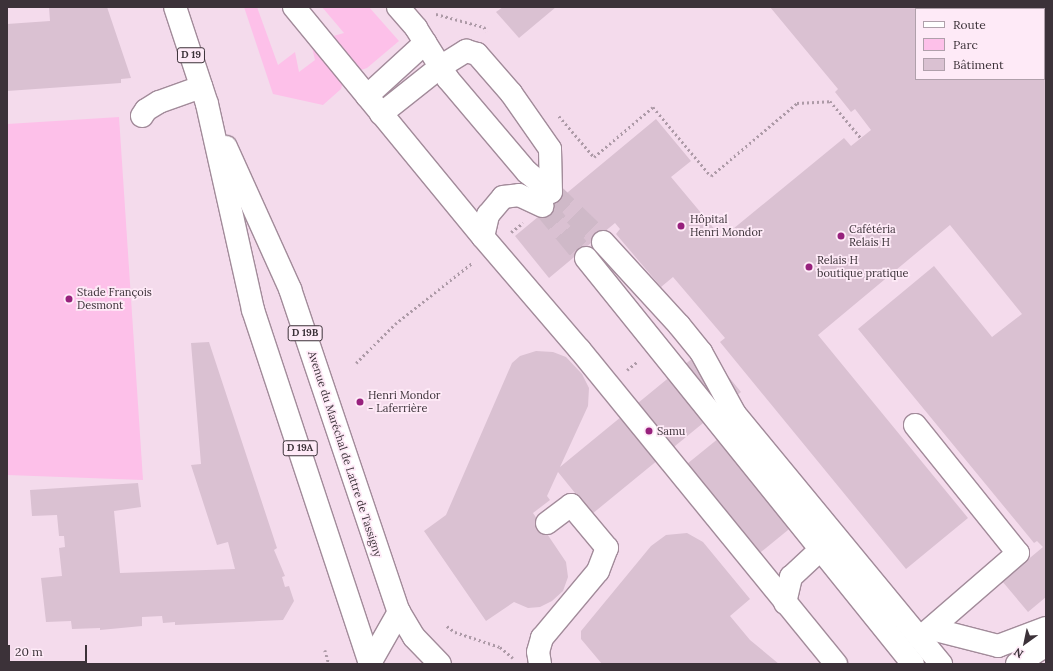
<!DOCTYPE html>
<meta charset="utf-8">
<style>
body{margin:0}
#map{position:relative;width:1053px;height:671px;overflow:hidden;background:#f4dbec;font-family:Lora,serif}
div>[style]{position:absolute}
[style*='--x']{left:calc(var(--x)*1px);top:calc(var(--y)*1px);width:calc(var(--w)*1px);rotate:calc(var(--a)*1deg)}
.green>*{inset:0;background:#fdc0e9}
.building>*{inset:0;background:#dac1d2;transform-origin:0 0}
.minor-tunnel>*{height:22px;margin-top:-11px;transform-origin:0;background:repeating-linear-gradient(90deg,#cfb9c8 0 22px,transparent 0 33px)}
.path>*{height:2.5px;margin-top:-1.25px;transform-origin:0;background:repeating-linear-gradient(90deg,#ad9aa7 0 2px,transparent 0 5px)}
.roads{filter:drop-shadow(1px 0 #a28b9a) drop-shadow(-1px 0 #a28b9a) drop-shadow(0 1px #a28b9a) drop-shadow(0 -1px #a28b9a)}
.minor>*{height:22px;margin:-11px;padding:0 11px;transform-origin:11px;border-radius:11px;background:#fff}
.major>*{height:22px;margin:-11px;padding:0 11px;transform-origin:11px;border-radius:11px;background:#fff}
.dots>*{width:11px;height:11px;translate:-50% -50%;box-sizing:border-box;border:2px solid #feeaf7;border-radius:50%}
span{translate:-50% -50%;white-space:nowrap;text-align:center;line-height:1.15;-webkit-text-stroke:3.5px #feeaf7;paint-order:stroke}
.shield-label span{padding:1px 3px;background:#feeaf7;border:1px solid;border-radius:3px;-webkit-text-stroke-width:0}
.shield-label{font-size:10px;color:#3c3239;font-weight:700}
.poi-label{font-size:11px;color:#3c3239}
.left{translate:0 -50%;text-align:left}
.street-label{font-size:11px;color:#3c3239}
.frame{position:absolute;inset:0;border:8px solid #3c3239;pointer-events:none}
.legend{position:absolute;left:915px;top:8px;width:130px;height:72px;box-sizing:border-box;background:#feeaf7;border:1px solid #b0a0ab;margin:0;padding:5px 7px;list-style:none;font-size:12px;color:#3c3239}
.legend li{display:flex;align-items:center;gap:8px;height:20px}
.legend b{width:20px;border:1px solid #b0a0ab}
.north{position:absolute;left:1005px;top:623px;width:40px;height:40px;-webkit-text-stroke:3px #feeaf7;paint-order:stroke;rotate:213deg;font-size:11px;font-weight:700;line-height:16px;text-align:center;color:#3c3239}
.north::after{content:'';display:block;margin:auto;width:14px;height:18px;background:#3c3239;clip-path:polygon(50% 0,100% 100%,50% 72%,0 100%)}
.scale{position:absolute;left:8px;top:645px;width:79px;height:18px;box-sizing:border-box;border:2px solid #3c3239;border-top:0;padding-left:5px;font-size:12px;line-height:14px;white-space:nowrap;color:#3c3239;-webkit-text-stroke:3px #feeaf7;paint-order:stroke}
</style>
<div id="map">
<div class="green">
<div style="clip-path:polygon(244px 7px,257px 7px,278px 65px,295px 52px,299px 72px,315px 60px,311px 43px,343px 82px,341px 89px,323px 105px,273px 94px)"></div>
<div style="clip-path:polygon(322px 7px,369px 7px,399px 41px,367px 68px,355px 72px,326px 38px,344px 33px)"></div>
<div style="clip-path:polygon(119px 117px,143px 480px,7px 475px,7px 124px)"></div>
</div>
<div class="building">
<div style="clip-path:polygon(49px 7px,107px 7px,131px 78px,121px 79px,121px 83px,7px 91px,7px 24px,50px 21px)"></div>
<div style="clip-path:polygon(503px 7px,556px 7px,519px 38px,496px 12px)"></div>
<div style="clip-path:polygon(evenodd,770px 7px,1046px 7px,1046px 597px,1028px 612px,1002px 581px,1043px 547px,1037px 541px,1034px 543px,858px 329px,934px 266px,992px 337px,1022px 314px,950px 225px,818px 335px,968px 518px,906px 569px,720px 342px,725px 338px,673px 277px,661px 287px,616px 234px,620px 229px,615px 223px,549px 278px,515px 236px,656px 119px,691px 161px,671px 177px,722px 238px,844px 138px,851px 146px,871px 130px,855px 109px,851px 112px,835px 92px,838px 89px,770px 7px,916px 9px,1044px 9px,1044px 79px,916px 79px,916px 9px)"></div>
<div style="clip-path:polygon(209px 342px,277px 548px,274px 550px,285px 576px,282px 577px,285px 587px,289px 586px,294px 601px,283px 620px,175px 625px,175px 622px,163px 623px,162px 616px,142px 617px,142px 626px,100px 630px,100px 628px,72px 629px,71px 621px,46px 622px,41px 578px,62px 576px,59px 548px,65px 547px,64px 536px,59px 536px,57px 515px,32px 516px,30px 490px,138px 483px,141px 507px,114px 511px,120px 573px,235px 569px,228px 542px,217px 545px,191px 465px,201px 464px,191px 343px)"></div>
<div style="clip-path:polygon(705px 348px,741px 392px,592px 514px,558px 472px,547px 496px,550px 500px,533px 513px,566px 562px,568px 577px,563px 591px,552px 601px,540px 607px,528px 608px,514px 602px,486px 621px,424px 531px,446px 515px,512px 363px,520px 356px,536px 351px,553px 352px,566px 357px,582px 374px,589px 388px,588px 406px,560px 467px)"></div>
<div style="left:719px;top:438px;width:115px;height:44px;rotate:51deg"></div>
<div style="clip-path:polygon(687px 533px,703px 542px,750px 599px,730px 616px,750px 640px,779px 664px,602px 664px,581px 639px,581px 631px,651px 546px,666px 535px)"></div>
</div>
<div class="minor-tunnel">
<div style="--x:551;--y:192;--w:72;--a:43.9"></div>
<div style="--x:543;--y:206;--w:67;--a:50.4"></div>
</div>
<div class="path">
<div style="--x:436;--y:14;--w:50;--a:15.2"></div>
<div style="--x:484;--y:27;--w:5;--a:53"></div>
<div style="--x:559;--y:116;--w:54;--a:49.5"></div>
<div style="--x:594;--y:157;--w:77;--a:-40.3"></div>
<div style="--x:653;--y:107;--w:90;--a:50"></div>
<div style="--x:711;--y:176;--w:113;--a:-40.3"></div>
<div style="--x:797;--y:103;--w:33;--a:-3"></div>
<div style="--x:830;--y:101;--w:48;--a:50"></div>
<div style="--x:511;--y:232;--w:15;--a:-37"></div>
<div style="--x:356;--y:363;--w:55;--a:-45"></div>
<div style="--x:395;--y:324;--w:98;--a:-38.4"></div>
<div style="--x:627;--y:370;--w:14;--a:-39"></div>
<div style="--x:447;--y:626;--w:10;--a:37"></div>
<div style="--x:455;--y:632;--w:47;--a:18.4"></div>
<div style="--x:500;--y:647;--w:17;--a:40"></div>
<div style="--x:325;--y:650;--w:15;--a:74"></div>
</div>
<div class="roads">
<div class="minor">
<div style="--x:294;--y:7;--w:298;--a:50.6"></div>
<div style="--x:483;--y:237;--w:149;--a:49.4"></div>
<div style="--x:580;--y:350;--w:405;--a:50.8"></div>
<div style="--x:398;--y:7;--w:28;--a:49"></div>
<div style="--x:416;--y:28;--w:60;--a:57.9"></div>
<div style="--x:448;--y:79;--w:122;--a:49.7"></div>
<div style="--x:527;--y:172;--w:31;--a:40"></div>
<div style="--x:367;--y:96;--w:79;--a:-42.4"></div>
<div style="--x:381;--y:114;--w:75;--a:-38.5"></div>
<div style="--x:440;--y:67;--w:31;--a:-32"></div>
<div style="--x:466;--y:51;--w:11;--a:15"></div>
<div style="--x:477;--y:54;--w:52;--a:48.9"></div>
<div style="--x:511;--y:93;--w:68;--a:55.1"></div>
<div style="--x:550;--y:149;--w:43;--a:88.7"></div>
<div style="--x:142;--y:116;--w:7;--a:-56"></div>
<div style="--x:146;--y:110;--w:15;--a:-32"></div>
<div style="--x:159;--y:102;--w:45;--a:-19.7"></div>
<div style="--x:483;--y:237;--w:23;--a:-77"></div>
<div style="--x:488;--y:215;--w:23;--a:-50"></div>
<div style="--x:503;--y:197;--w:16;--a:-7"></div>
<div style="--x:519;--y:195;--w:26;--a:25"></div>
<div style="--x:603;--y:242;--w:113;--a:47.5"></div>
<div style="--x:679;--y:325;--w:35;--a:51"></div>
<div style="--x:701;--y:352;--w:71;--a:61.3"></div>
<div style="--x:735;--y:414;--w:324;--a:50.5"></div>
<div style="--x:586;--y:258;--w:521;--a:51.15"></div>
<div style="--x:915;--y:425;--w:164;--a:51.2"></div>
<div style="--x:1018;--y:553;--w:130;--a:139.1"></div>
<div style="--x:785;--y:603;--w:27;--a:-77"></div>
<div style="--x:791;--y:577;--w:40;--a:-43"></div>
<div style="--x:932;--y:629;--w:68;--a:14.4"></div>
<div style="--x:998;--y:646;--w:51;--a:-20.6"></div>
<div style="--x:540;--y:664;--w:12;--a:-99"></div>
<div style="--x:538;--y:652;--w:15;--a:-74"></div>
<div style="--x:542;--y:638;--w:87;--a:-50.1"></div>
<div style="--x:598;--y:571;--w:25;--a:-69"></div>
<div style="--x:607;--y:548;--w:56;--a:-129.9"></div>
<div style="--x:571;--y:505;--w:30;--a:143"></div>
<div style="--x:1017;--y:664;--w:35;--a:-33"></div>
</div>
<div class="major">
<div style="--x:175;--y:7;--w:102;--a:71.7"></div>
<div style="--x:207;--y:104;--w:211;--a:77.4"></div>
<div style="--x:253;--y:310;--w:373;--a:71.7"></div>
<div style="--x:226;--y:147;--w:156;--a:65.7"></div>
<div style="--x:290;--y:289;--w:341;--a:71.4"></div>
<div style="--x:399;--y:612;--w:29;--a:59"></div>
<div style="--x:414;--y:637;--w:37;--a:46"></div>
<div style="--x:370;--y:663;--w:59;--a:-60.4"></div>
</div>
</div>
<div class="dots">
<div style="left:681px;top:226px;background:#97217d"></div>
<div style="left:841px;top:236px;background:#97217d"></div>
<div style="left:809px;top:267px;background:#97217d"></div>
<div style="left:69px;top:299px;background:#97217d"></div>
<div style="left:360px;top:402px;background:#97217d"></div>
<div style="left:649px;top:431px;background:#97217d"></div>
</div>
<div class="shield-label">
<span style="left:191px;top:55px">D 19</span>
<span style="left:305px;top:333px">D 19B</span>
<span style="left:300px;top:448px">D 19A</span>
</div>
<div class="poi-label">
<span class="left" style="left:690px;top:226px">Hôpital<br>Henri Mondor</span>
<span class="left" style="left:849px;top:236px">Cafétéria<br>Relais H</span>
<span class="left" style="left:817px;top:267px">Relais H<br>boutique pratique</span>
<span class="left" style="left:77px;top:299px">Stade François<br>Desmont</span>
<span class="left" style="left:368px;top:402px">Henri Mondor<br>- Laferrière</span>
<span class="left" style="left:657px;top:431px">Samu</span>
</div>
<div class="street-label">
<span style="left:345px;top:454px;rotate:72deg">Avenue du Maréchal de Lattre de Tassigny</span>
</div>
<div class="frame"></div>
<ul class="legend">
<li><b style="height:5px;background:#fff"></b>Route</li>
<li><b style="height:11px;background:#fdc0e9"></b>Parc</li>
<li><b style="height:11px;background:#dac1d2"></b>Bâtiment</li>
</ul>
<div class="north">N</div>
<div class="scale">20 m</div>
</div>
